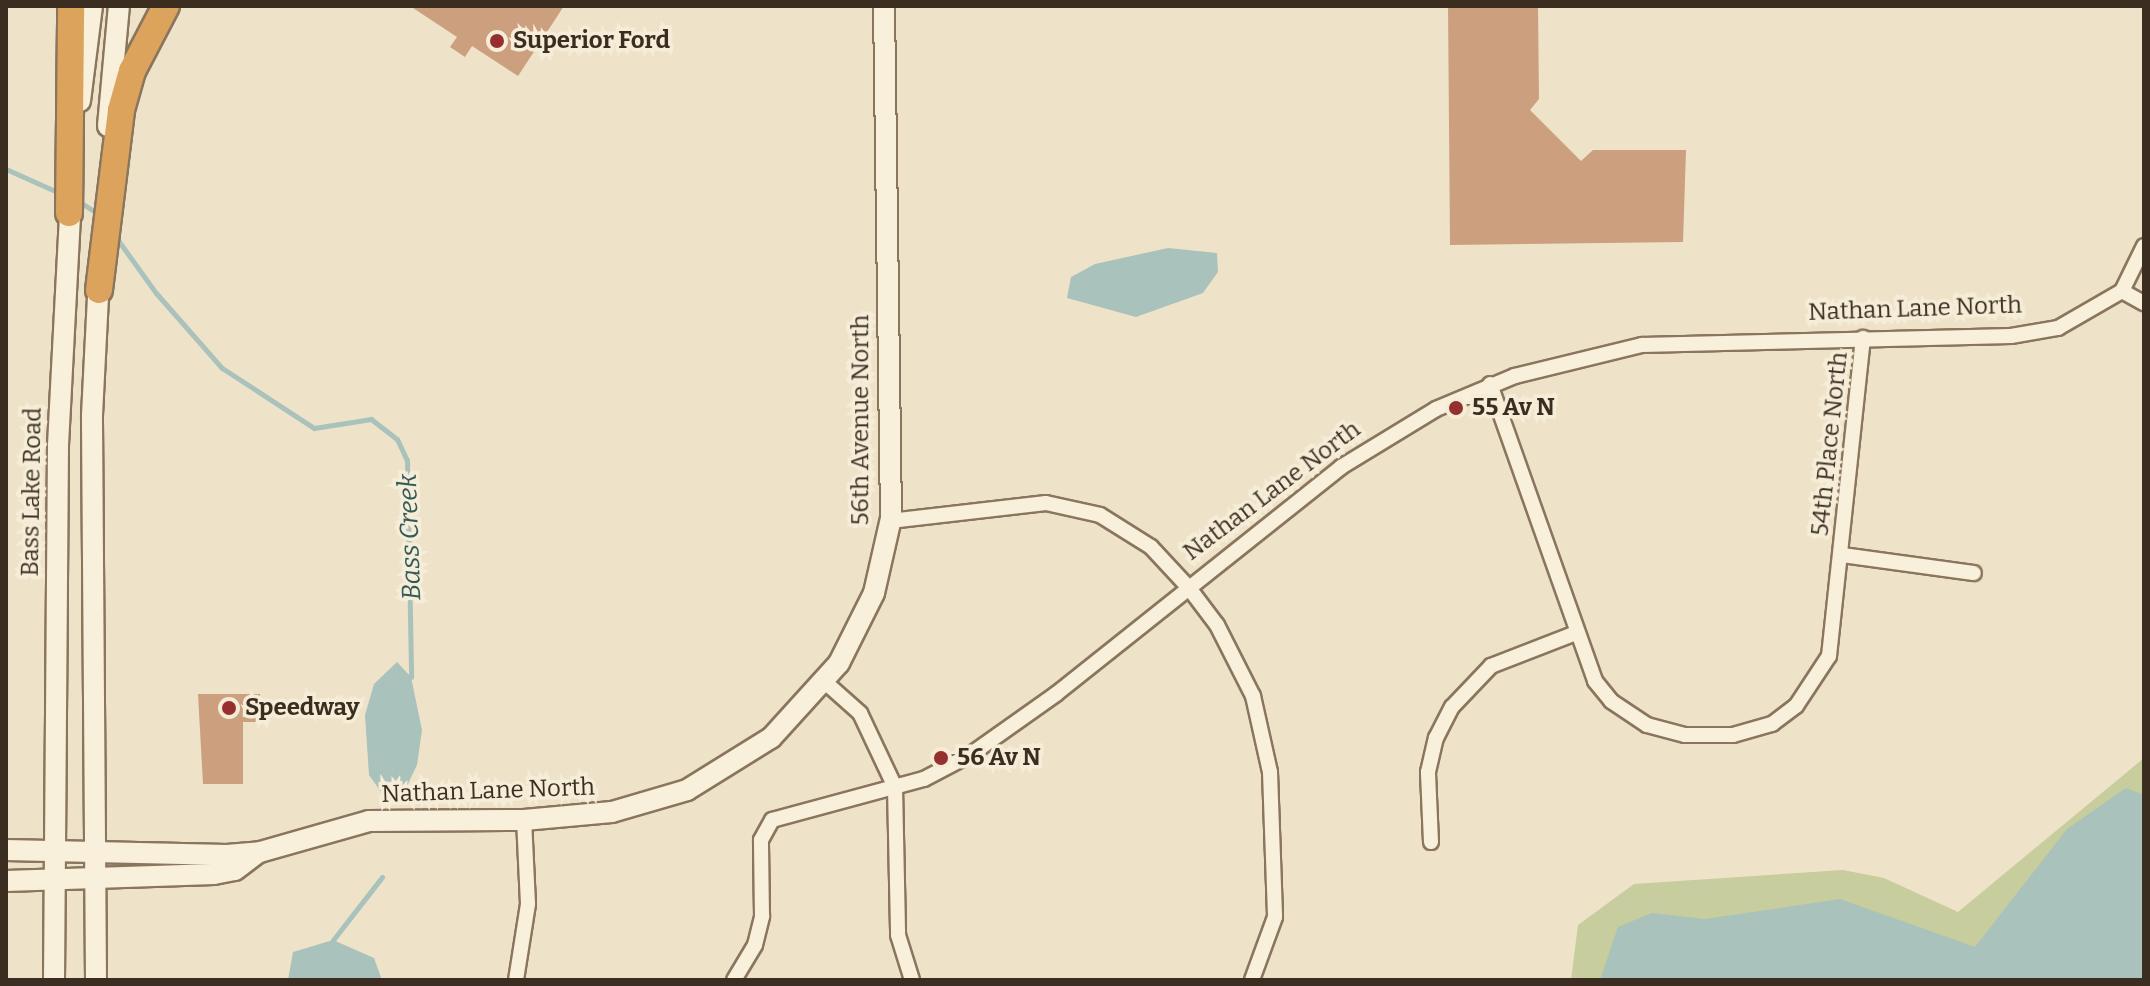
<!DOCTYPE html>
<style>
body{margin:0}
#map{position:relative;width:2150px;height:986px;overflow:hidden;background:#eee3c9;font-family:Bitter,serif}
div>[style]{position:absolute}
[style*='--x']{left:calc(var(--x)*1px);top:calc(var(--y)*1px);width:calc(var(--w)*1px);rotate:calc(var(--a)*1deg)}
.green>*{inset:0;background:#c7cd9c}
.water>*{inset:0;background:#a9c2bb}
.stream>*{height:5px;margin:-2.5px;padding:0 2.5px;transform-origin:2.5px;border-radius:2.5px;background:#a9c2bb}
.building>*{inset:0;background:#cc9f7f}
.roads{filter:drop-shadow(2px 0 #8a755d) drop-shadow(-2px 0 #8a755d) drop-shadow(0 2px #8a755d) drop-shadow(0 -2px #8a755d)}
.street>*{height:14px;margin:-7px;padding:0 7px;transform-origin:7px;border-radius:7px;background:#f9f0dc}
.secondary>*{height:20px;margin:-10px;padding:0 10px;transform-origin:10px;border-radius:10px;background:#f9f0dc}
.highway>*{height:26px;margin:-13px;padding:0 13px;transform-origin:13px;border-radius:13px;background:#dba35c}
.dots>*{width:22px;height:22px;translate:-50% -50%;box-sizing:border-box;border:4px solid #f6edd8;border-radius:50%}
span{translate:-50% -50%;white-space:nowrap;text-align:center;line-height:1.15;-webkit-text-stroke:7px #f6edd8;paint-order:stroke}
.poi-label{font-size:24px;color:#3b2e21;font-weight:700}
.left{translate:0 -50%;text-align:left}
.street-label{font-size:24px;color:#3b2e21}
.water-label{font-size:26px;color:#305a58;font-style:italic}
.frame{position:absolute;inset:0;border:8px solid #3b2e21;pointer-events:none}
</style>
<div id="map">
<div class="green">
<div style="clip-path:polygon(2144px 758px,2144px 980px,1571px 980px,1578px 925px,1634px 884px,1843px 870px,1884px 878px,1958px 912px)"></div>
</div>
<div class="water">
<div style="clip-path:polygon(1168px 248px,1217px 253px,1218px 272px,1203px 293px,1136px 317px,1067px 298px,1071px 277px,1095px 264px)"></div>
<div style="clip-path:polygon(397px 662px,411px 677px,422px 730px,417px 765px,406px 788px,386px 799px,369px 775px,365px 715px,374px 684px)"></div>
<div style="clip-path:polygon(2126px 788px,2144px 795px,2144px 980px,1600px 980px,1618px 927px,1652px 913px,1705px 919px,1840px 899px,1975px 947px,2067px 829px)"></div>
<div style="clip-path:polygon(333px 940px,374px 958px,382px 980px,288px 980px,293px 952px)"></div>
</div>
<div class="stream">
<div style="--x:6;--y:169;--w:61;--a:24.1"></div>
<div style="--x:78;--y:201;--w:26;--a:32"></div>
<div style="--x:115;--y:236;--w:70;--a:54.3"></div>
<div style="--x:156;--y:293;--w:100;--a:48.7"></div>
<div style="--x:222;--y:368;--w:110;--a:33.1"></div>
<div style="--x:314;--y:428;--w:58;--a:-9"></div>
<div style="--x:371;--y:419;--w:33;--a:38"></div>
<div style="--x:397;--y:439;--w:23;--a:65"></div>
<div style="--x:407;--y:460;--w:217;--a:88.9"></div>
<div style="--x:333;--y:940;--w:80;--a:-52.1"></div>
</div>
<div class="building">
<div style="clip-path:polygon(410px 6px,564px 6px,518px 76px,472px 46px,465px 57px,450px 47px,457px 37px)"></div>
<div style="clip-path:polygon(1448px 6px,1538px 6px,1539px 99px,1530px 110px,1581px 161px,1593px 150px,1686px 150px,1683px 242px,1450px 245px)"></div>
<div style="clip-path:polygon(198px 694px,260px 694px,260px 722px,243px 722px,243px 784px,203px 784px)"></div>
</div>
<div class="roads">
<div class="street">
<div style="--x:2122;--y:291;--w:25;--a:29"></div>
<div style="--x:1490;--y:384;--w:315;--a:70.5"></div>
<div style="--x:1595;--y:681;--w:26;--a:51"></div>
<div style="--x:1611;--y:701;--w:43;--a:33.7"></div>
<div style="--x:1647;--y:725;--w:39;--a:15"></div>
<div style="--x:1685;--y:735;--w:48;--a:0"></div>
<div style="--x:1733;--y:735;--w:41;--a:-15.8"></div>
<div style="--x:1772;--y:724;--w:30;--a:-37"></div>
<div style="--x:1796;--y:706;--w:60;--a:-56.6"></div>
<div style="--x:1829;--y:656;--w:320;--a:-83.9"></div>
<div style="--x:890;--y:521;--w:157;--a:-6.6"></div>
<div style="--x:1046;--y:503;--w:55;--a:12.5"></div>
<div style="--x:1100;--y:515;--w:60;--a:32.1"></div>
<div style="--x:1151;--y:547;--w:56;--a:47.2"></div>
<div style="--x:1189;--y:588;--w:46;--a:52.9"></div>
<div style="--x:1217;--y:625;--w:80;--a:63.1"></div>
<div style="--x:1253;--y:696;--w:78;--a:77.4"></div>
<div style="--x:1270;--y:772;--w:145;--a:88"></div>
<div style="--x:1275;--y:917;--w:67;--a:110.1"></div>
<div style="--x:1842;--y:555;--w:133;--a:7.8"></div>
<div style="--x:825;--y:682;--w:47;--a:41.5"></div>
<div style="--x:860;--y:713;--w:82;--a:64.7"></div>
<div style="--x:895;--y:787;--w:148;--a:88.8"></div>
<div style="--x:898;--y:935;--w:47;--a:72.7"></div>
<div style="--x:1431;--y:842;--w:70;--a:-92.5"></div>
<div style="--x:1428;--y:772;--w:35;--a:-77"></div>
<div style="--x:1436;--y:738;--w:35;--a:-63"></div>
<div style="--x:1452;--y:707;--w:57;--a:-46.4"></div>
<div style="--x:1491;--y:666;--w:91;--a:-21.2"></div>
<div style="--x:516;--y:980;--w:77;--a:-81"></div>
<div style="--x:528;--y:904;--w:84;--a:-92.7"></div>
<div style="--x:734;--y:980;--w:41;--a:-59"></div>
<div style="--x:755;--y:945;--w:30;--a:-76"></div>
<div style="--x:762;--y:916;--w:76;--a:-90.8"></div>
<div style="--x:761;--y:840;--w:23;--a:-61"></div>
<div style="--x:772;--y:820;--w:157;--a:-15.1"></div>
<div style="--x:924;--y:779;--w:52;--a:-27.6"></div>
<div style="--x:970;--y:755;--w:105;--a:-35.3"></div>
<div style="--x:1056;--y:694;--w:364;--a:-38.5"></div>
<div style="--x:1341;--y:467;--w:111;--a:-31.4"></div>
<div style="--x:1436;--y:409;--w:86;--a:-22.7"></div>
<div style="--x:1515;--y:376;--w:131;--a:-13.7"></div>
<div style="--x:1642;--y:345;--w:369;--a:-1.4"></div>
<div style="--x:2011;--y:336;--w:48;--a:-9.7"></div>
<div style="--x:2058;--y:328;--w:74;--a:-30"></div>
<div style="--x:2122;--y:291;--w:50;--a:-63.9"></div>
</div>
<div class="secondary">
<div style="--x:80;--y:101;--w:96;--a:-82.8"></div>
<div style="--x:108;--y:126;--w:121;--a:-84.8"></div>
<div style="--x:6;--y:850;--w:221;--a:1.3"></div>
<div style="--x:227;--y:855;--w:33;--a:-5"></div>
<div style="--x:260;--y:852;--w:113;--a:-15.9"></div>
<div style="--x:369;--y:821;--w:155;--a:-0.4"></div>
<div style="--x:524;--y:820;--w:88;--a:-5.2"></div>
<div style="--x:612;--y:812;--w:78;--a:-16.3"></div>
<div style="--x:687;--y:790;--w:99;--a:-31.8"></div>
<div style="--x:771;--y:738;--w:101;--a:-47.8"></div>
<div style="--x:839;--y:663;--w:78;--a:-63.4"></div>
<div style="--x:874;--y:593;--w:77;--a:-77.2"></div>
<div style="--x:891;--y:518;--w:512;--a:-90.78"></div>
<div style="--x:6;--y:881;--w:208;--a:-1.9"></div>
<div style="--x:214;--y:874;--w:21;--a:-11"></div>
<div style="--x:235;--y:870;--w:26;--a:-37"></div>
<div style="--x:54;--y:980;--w:535;--a:-89.57"></div>
<div style="--x:58;--y:445;--w:245;--a:-87"></div>
<div style="--x:96;--y:980;--w:565;--a:-90.41"></div>
<div style="--x:92;--y:415;--w:138;--a:-87.1"></div>
</div>
<div class="highway">
<div style="--x:69;--y:213;--w:207;--a:-89.4"></div>
<div style="--x:99;--y:290;--w:181;--a:-83"></div>
<div style="--x:121;--y:110;--w:41;--a:-74.2"></div>
<div style="--x:132;--y:71;--w:73;--a:-62.4"></div>
</div>
</div>
<div class="dots">
<div style="left:497px;top:41px;background:#992e2e"></div>
<div style="left:1456px;top:408px;background:#992e2e"></div>
<div style="left:229px;top:708px;background:#992e2e"></div>
<div style="left:941px;top:758px;background:#992e2e"></div>
</div>
<div class="poi-label">
<span class="left" style="left:513px;top:41px">Superior Ford</span>
<span class="left" style="left:1472px;top:408px">55 Av N</span>
<span class="left" style="left:245px;top:708px">Speedway</span>
<span class="left" style="left:957px;top:758px">56 Av N</span>
</div>
<div class="street-label">
<span style="left:1915px;top:309px;rotate:-2deg">Nathan Lane North</span>
<span style="left:861px;top:420px;rotate:-90deg">56th Avenue North</span>
<span style="left:1830px;top:444px;rotate:-84deg">54th Place North</span>
<span style="left:1272px;top:491px;rotate:-37deg">Nathan Lane North</span>
<span style="left:32px;top:492px;rotate:-89deg">Bass Lake Road</span>
<span style="left:488px;top:791px;rotate:-2deg">Nathan Lane North</span>
</div>
<div class="water-label">
<span style="left:410px;top:537px;rotate:-92deg">Bass Creek</span>
</div>
<div class="frame"></div>
</div>
